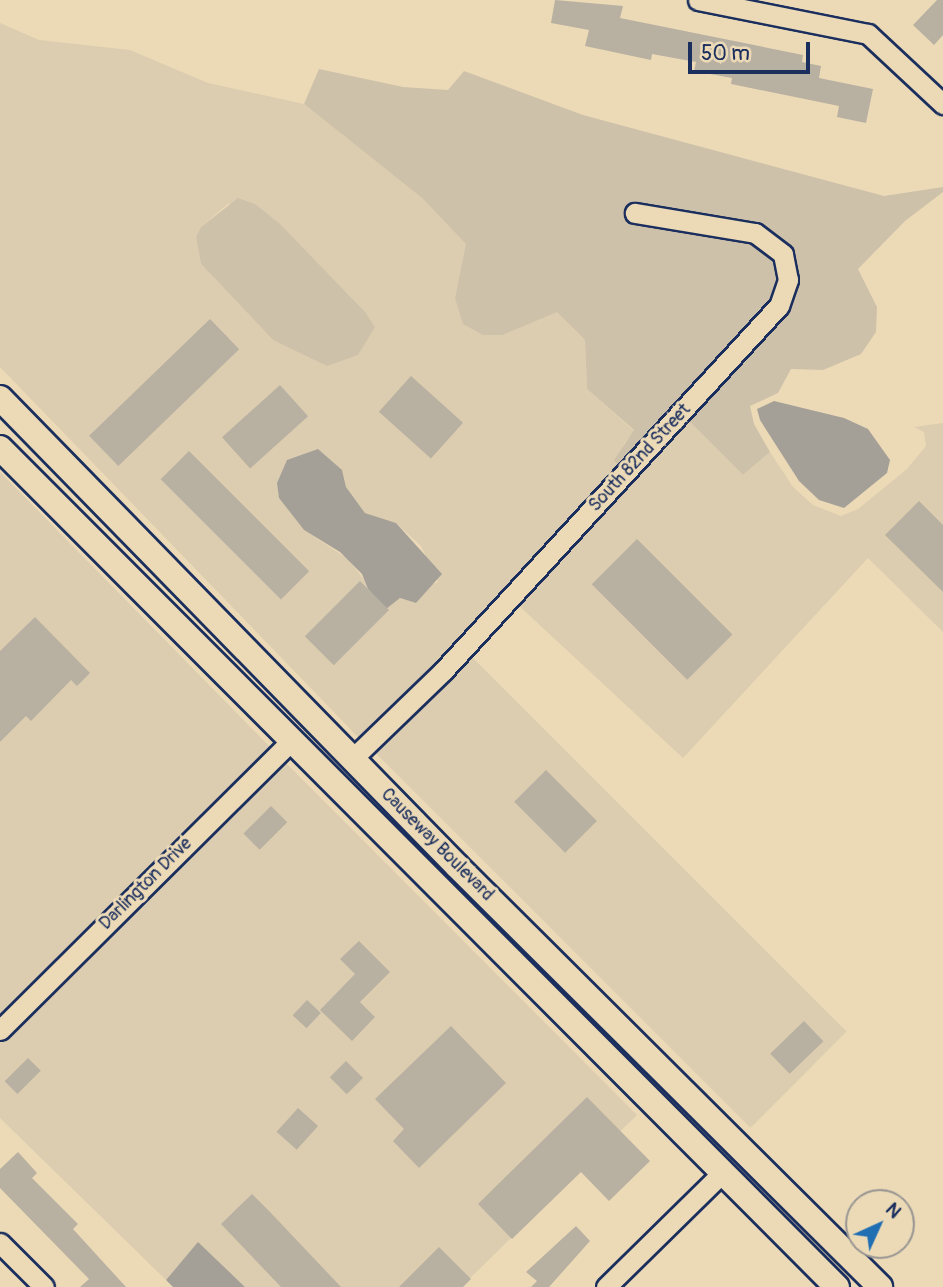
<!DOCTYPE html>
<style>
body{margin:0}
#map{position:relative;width:943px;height:1287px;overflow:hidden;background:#ecdab7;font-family:Pangolin,sans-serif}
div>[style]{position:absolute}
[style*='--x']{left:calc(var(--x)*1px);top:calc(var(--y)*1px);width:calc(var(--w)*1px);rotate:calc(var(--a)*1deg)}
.built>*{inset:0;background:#dccdb0;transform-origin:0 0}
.green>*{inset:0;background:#cec1aa}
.water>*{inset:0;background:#a4a098}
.building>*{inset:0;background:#b8b0a1;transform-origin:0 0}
.roads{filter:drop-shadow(2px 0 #1b2f5e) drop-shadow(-2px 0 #1b2f5e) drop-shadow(0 2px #1b2f5e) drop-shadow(0 -2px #1b2f5e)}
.minor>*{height:19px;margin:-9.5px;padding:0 9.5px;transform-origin:9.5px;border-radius:9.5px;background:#ecdab7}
.major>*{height:24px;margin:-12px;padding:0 12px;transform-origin:12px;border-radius:12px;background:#ecdab7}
span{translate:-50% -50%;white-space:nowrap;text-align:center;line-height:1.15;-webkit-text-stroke:6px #ecdab7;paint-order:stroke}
.street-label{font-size:18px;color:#1b2f5e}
.north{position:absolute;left:845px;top:1189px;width:70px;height:70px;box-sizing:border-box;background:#ecdab7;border:2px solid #989693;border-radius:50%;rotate:45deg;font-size:19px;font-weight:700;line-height:28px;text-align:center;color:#1b2f5e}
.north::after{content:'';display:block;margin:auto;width:24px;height:32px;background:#1f6fb2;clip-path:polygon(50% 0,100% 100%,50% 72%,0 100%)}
.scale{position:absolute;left:688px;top:42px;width:122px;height:32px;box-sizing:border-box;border:4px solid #1b2f5e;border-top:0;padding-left:9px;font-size:21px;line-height:24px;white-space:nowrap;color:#1b2f5e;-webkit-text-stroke:5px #ecdab7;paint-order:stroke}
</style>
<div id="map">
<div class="built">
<div style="clip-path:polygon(evenodd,0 23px,39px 40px,130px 50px,208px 83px,304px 104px,422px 198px,467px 244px,455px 298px,503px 335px,557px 311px,585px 340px,587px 389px,634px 431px,624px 444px,619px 467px,437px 665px,360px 739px,0 367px,0 23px,229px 203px,273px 340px,201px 264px,196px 237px,201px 227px,229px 203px,0 23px,342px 470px,346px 487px,365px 513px,396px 523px,421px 546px,438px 582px,428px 586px,416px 603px,400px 598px,386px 608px,348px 559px,304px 530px,279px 498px,342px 470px)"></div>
<div style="clip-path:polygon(687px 419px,743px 475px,770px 452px,793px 487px,813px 505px,841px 516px,858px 509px,907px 469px,926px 446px,924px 432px,914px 427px,943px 423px,943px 632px,868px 558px,683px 758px,516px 603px)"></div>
<div style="clip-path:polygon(0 472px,271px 748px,0 1018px)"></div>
<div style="left:469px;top:654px;width:534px;height:136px;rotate:45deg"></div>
<div style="clip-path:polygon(283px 760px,637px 1115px,461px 1287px,245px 1287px,198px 1243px,166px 1280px,0 1118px,0 1042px)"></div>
</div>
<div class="green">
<div style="clip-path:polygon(319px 69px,403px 87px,448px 90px,464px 71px,583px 115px,884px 196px,943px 187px,943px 192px,905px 221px,858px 269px,877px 307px,876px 332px,861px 354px,823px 370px,791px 369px,778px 393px,750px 406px,754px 424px,770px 452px,743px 475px,687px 419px,796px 281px,758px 224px,628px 203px,625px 221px,750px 242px,775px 260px,778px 280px,771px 302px,619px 467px,614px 460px,634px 430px,587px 389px,585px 340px,557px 312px,503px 335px,483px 335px,463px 324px,455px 298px,466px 244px,422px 198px,304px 104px)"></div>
<div style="clip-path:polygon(238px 198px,255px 204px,279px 223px,365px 312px,375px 327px,358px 355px,327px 366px,273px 340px,201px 264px,196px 237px,201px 227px)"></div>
</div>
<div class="water">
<div style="clip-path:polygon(774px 401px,844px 418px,868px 429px,890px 460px,887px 473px,844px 508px,819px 500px,799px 481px,760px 420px,757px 409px)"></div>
<div style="clip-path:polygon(318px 449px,342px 470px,346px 487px,365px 513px,396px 523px,442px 574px,416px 603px,400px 598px,386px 609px,368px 589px,362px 574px,340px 552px,304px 530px,279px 498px,277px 483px,287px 460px)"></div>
<div style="clip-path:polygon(198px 1242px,245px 1287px,173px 1287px,166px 1280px)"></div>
</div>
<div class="building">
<div style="clip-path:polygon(555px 0,623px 6px,620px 18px,803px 55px,802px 62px,821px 66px,819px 78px,873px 89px,866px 123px,837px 117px,839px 106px,731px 84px,732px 78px,694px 71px,696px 62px,652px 54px,651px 60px,585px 46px,589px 30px,551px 23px)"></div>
<div style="clip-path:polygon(937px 0,943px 0,943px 35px,934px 45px,913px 25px)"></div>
<div style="left:210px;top:319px;width:42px;height:168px;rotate:46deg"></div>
<div style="left:411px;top:376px;width:70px;height:48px;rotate:42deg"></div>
<div style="left:280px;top:385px;width:42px;height:78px;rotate:48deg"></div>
<div style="left:189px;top:451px;width:170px;height:40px;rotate:45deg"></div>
<div style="clip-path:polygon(919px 501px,943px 525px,943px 592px,885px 535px)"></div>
<div style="left:637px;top:539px;width:135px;height:64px;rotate:45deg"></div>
<div style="left:360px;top:581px;width:41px;height:78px;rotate:45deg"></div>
<div style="clip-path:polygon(35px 617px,90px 673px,77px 686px,71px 680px,31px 721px,26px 716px,0 742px,0 651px)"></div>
<div style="left:546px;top:770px;width:72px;height:45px;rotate:45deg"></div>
<div style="left:271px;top:806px;width:23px;height:39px;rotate:45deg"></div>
<div style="clip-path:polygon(359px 941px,390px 972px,360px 1002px,375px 1017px,352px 1041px,320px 1010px,355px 974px,340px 959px)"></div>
<div style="left:307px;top:1000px;width:19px;height:21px;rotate:43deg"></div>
<div style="left:804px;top:1021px;width:28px;height:47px;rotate:46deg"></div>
<div style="clip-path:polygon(451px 1026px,506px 1083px,419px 1168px,393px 1141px,404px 1129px,375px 1099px)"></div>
<div style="left:28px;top:1058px;width:18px;height:33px;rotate:45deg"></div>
<div style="left:346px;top:1061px;width:24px;height:23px;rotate:45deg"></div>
<div style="clip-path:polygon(587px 1097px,650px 1161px,609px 1201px,581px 1172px,512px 1239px,478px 1204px)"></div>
<div style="left:298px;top:1108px;width:27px;height:32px;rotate:42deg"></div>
<div style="clip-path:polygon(18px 1152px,37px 1173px,32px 1178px,78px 1224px,73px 1229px,126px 1287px,80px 1287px,89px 1279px,0 1188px,0 1169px)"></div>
<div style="clip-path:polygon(252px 1194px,270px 1212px,341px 1287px,281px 1287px,221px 1224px)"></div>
<div style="clip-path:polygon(576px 1226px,590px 1241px,549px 1287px,531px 1287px,537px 1281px,526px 1272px)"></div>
<div style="clip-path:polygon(439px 1247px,471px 1279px,463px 1287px,399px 1287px)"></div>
</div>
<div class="roads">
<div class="minor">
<div style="--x:698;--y:0;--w:173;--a:11.3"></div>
<div style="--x:868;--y:34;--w:103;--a:43"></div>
<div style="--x:352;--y:759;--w:127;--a:-44"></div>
<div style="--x:443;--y:671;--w:496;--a:-47.4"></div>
<div style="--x:779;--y:306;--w:28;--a:-71"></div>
<div style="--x:788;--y:280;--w:26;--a:-101"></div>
<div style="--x:783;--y:254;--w:35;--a:-143"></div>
<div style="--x:755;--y:233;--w:122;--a:-170.5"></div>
<div style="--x:0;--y:1030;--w:413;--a:-44.8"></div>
<div style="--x:0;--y:1243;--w:62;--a:45"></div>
<div style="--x:606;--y:1287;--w:164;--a:-44.5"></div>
</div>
<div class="major">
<div style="--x:0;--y:398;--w:654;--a:45.68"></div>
<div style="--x:457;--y:866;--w:597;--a:44.86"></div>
<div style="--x:0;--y:448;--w:1185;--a:45.07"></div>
</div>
</div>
<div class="street-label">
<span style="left:640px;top:458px;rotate:-47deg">South 82nd Street</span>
<span style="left:437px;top:845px;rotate:45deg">Causeway Boulevard</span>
<span style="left:146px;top:884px;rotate:-45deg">Darlington Drive</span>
</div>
<div class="north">N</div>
<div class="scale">50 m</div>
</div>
